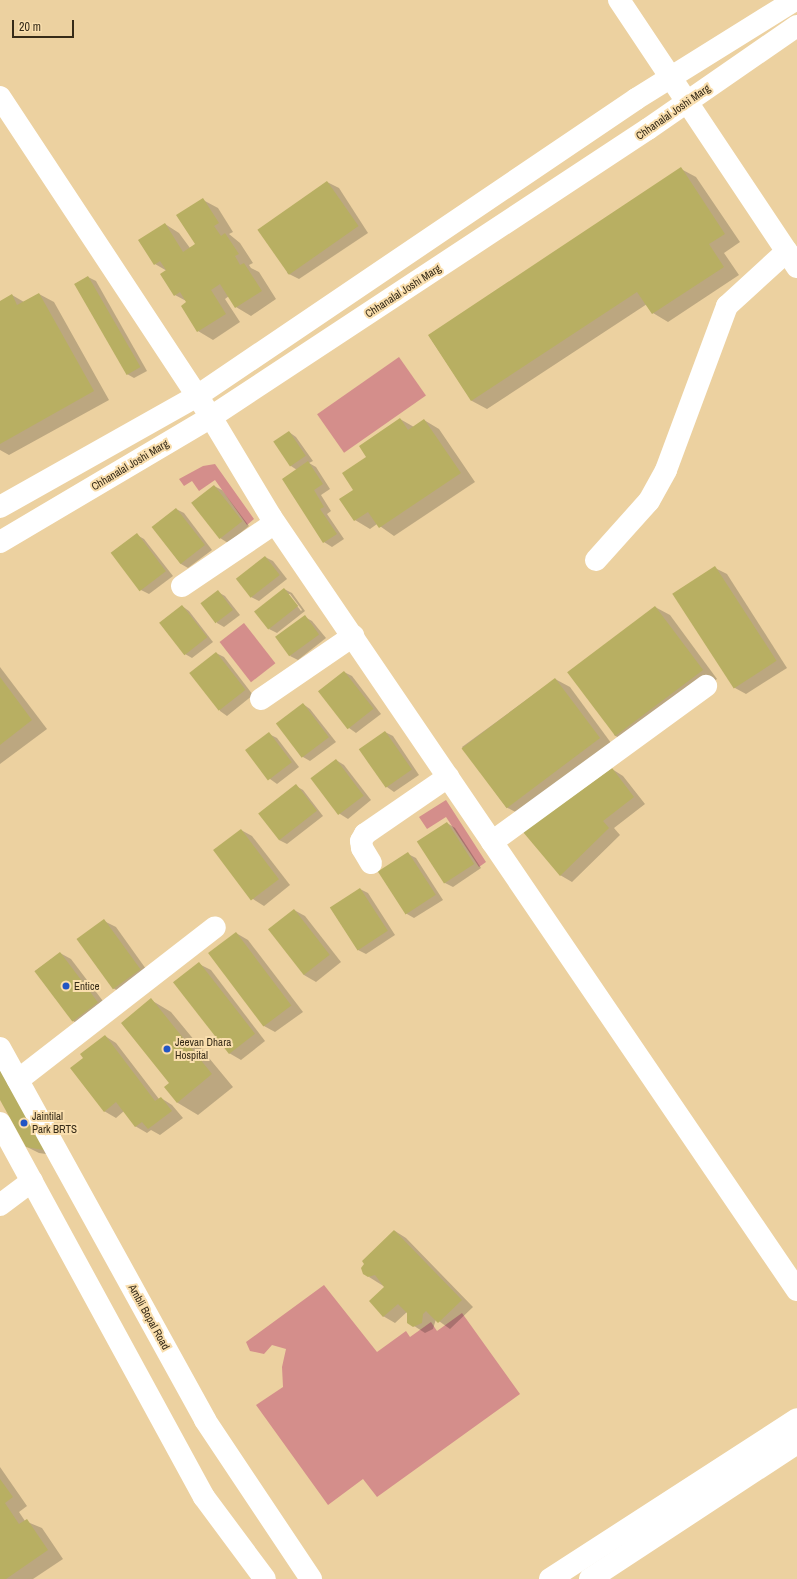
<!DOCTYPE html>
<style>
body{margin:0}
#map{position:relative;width:797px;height:1579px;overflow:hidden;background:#ecd1a0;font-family:"Archivo Narrow",sans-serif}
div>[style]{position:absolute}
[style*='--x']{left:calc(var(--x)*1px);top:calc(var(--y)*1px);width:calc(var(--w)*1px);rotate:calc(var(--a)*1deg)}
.green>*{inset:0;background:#d48e8b;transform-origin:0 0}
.shadow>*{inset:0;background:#0003}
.building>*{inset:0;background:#b8af62;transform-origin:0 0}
.street>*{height:22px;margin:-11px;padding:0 11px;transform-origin:11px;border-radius:11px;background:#fff}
.secondary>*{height:22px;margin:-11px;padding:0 11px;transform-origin:11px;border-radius:11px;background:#fff}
.dots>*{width:11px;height:11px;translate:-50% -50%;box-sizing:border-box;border:2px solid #f9dead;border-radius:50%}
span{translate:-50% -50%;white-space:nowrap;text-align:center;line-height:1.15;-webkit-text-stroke:4px #f9dead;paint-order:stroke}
.street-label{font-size:11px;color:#362b18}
.poi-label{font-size:11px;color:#362b18}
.left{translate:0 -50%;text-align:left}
.scale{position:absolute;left:12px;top:20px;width:62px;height:18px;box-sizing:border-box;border:2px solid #362b18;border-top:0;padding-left:5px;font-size:12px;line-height:14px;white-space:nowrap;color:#362b18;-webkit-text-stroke:3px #f9dead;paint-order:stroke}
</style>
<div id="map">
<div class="green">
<div style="left:399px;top:357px;width:47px;height:100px;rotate:55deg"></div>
<div style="clip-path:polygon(215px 464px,254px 519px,247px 525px,215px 480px,199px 491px,192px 481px,184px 486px,179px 479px,203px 466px)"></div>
<div style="left:244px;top:623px;width:51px;height:31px;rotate:52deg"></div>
<div style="clip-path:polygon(446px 800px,486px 862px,479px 867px,446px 817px,427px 829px,419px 817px)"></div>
<div style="clip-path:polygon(324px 1285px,377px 1352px,406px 1331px,410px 1337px,431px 1322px,437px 1331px,462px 1313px,520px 1394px,377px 1497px,363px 1479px,328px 1505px,256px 1405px,283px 1387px,282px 1367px,286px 1349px,272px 1345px,264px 1354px,250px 1351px,246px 1342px)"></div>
</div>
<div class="shadow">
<div style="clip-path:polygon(681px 169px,696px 177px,740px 242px,724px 253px,739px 275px,668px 322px,653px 313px,647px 304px,487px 409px,472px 401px,429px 336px)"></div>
<div style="clip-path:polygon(327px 182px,339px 188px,368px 233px,299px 279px,287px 273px)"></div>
<div style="clip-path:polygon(203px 200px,218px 208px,233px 232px,229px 234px,240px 243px,253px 263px,249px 265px,251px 268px,259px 272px,276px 299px,251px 316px,236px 307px,229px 296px,225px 299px,240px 322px,213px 340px,198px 331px,188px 302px,175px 295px,167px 271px,155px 264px,165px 224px,179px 233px,190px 248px,196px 244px)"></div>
<div style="clip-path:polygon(88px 277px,96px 281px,147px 371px,134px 378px,127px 374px,75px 284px)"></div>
<div style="clip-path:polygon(39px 294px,54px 302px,109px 400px,9px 455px,0 450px,0 302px,12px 295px,24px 302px)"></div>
<div style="clip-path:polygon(400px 419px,414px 427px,424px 420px,439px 429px,475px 482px,394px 536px,377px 524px,370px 529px,355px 520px,355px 490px,368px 457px)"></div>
<div style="clip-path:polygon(289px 432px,296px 437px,313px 461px,309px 463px,316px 467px,330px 489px,321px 495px,331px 511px,327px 514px,344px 539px,332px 547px,324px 542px,283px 479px,297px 470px,291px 466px)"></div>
<div style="clip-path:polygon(214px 486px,222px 490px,249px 526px,228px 543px,220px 538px)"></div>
<div style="clip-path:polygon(176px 509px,184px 513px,212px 550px,188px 568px,181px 564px,153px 527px)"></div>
<div style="clip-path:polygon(137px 535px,144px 539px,173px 576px,149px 594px,141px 590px)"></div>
<div style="clip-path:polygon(265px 557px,273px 561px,287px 579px,259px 601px,251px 597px)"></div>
<div style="clip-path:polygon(715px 568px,727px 574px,787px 668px,746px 694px,735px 688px)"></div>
<div style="clip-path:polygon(evenodd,284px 589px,292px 593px,305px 611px,277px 633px,269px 629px,284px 589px,288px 594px,290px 594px,302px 610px,301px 611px,288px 594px)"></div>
<div style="clip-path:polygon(218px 592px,225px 596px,240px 615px,224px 627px,217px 623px)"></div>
<div style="clip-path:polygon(182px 606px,189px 611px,213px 642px,192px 658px,185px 654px,160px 623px)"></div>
<div style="clip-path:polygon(655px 607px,670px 615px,717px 679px,629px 744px,614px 735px)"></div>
<div style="clip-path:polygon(305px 617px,312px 621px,326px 638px,298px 660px,290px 656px)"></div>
<div style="clip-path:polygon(216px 653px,224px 657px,253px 695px,227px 716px,220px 711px)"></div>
<div style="clip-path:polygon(0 667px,47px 729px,0 764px)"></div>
<div style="clip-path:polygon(344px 672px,352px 676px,381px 714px,356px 733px,349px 728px,320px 691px)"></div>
<div style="clip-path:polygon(555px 679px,570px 687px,614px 747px,521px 815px,506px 807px,462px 747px)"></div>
<div style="clip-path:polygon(303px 704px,310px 709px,336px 742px,310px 761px,303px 757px)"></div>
<div style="clip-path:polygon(385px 732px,393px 736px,419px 775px,394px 792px,387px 787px)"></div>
<div style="clip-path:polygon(269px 734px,277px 738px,299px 767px,277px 784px,270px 779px)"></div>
<div style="clip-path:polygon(336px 760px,344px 765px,371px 800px,348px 819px,340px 814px)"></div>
<div style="clip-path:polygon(612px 769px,623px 776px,645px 804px,614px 828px,620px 835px,572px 882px,560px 875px)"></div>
<div style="clip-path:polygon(296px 786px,303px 790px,323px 816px,287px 844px,279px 840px)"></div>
<div style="clip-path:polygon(447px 823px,455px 828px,481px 868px,453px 887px,445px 883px,418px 842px)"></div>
<div style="clip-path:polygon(241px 830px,252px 836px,290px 885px,264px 906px,253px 899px)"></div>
<div style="clip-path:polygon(408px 854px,416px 858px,443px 900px,414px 918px,407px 914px,379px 872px)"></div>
<div style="clip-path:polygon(360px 889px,368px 893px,395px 935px,366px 954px,358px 950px,331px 908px)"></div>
<div style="clip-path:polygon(294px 910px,305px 916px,341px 962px,316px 982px,304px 975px)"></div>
<div style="clip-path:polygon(104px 921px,116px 927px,151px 976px,125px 995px,113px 988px)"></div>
<div style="clip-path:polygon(236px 933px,248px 940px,303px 1012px,275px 1032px,264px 1026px)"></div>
<div style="clip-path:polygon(60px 953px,71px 959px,109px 1009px,84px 1027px,73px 1021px,35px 971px)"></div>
<div style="clip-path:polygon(199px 964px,211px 970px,265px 1041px,241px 1060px,229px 1053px)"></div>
<div style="clip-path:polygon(151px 1000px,171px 1012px,233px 1087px,198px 1115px,178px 1103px,165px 1087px,171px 1083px)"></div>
<div style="clip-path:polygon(105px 1036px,116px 1043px,159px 1099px,161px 1098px,172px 1105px,183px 1118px,160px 1135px,151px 1130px,147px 1133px,135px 1126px,124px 1111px,116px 1118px,104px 1111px,85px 1058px)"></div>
<div style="clip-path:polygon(0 1098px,60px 1156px,39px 1153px,27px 1147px)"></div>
<div style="clip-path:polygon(395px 1231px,406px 1238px,473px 1307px,450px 1329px,436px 1319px,433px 1329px,425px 1333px,408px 1322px,408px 1311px,395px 1323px,383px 1316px,385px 1287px,369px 1277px)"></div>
<div style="clip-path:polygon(0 1467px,27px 1506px,19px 1512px,25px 1521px,42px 1528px,63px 1559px,33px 1579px,1px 1579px,0 1577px)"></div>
</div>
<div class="building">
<div style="clip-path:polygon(681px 167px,725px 234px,709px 244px,724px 267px,652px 314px,637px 292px,471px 401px,428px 335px)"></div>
<div style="left:327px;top:181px;width:55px;height:85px;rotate:55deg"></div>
<div style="clip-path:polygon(203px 198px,219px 223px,214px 226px,221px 236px,225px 233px,239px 254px,235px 256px,240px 265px,244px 263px,262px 291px,235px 308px,220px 284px,211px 290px,226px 314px,197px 332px,181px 306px,186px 302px,180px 292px,174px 296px,160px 274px,166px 270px,160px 261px,154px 265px,138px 240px,165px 223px,183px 252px,195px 244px,176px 215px)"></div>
<div style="left:88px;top:276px;width:105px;height:16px;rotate:60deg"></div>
<div style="clip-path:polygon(39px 293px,94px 391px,0 444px,0 301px,12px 294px,17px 305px)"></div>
<div style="clip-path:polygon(400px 418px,408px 430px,424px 419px,461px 473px,379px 528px,368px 512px,354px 521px,339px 499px,353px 490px,342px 473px,366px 457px,359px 446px)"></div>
<div style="left:289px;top:431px;width:30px;height:19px;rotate:56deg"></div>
<div style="clip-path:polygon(308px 461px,323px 484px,314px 490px,324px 507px,320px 509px,337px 534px,323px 543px,282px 479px)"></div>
<div style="left:214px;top:485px;width:46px;height:29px;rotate:52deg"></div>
<div style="left:176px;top:508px;width:47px;height:31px;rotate:52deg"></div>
<div style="left:137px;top:533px;width:48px;height:33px;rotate:53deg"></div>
<div style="left:265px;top:556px;width:24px;height:37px;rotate:52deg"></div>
<div style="left:715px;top:566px;width:113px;height:51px;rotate:57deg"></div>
<div style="left:284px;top:588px;width:23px;height:38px;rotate:52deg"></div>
<div style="left:218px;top:590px;width:25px;height:22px;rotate:53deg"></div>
<div style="left:182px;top:605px;width:41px;height:29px;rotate:52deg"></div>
<div style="left:655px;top:606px;width:80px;height:110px;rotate:53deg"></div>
<div style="left:305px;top:615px;width:24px;height:37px;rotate:54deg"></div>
<div style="left:216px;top:652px;width:48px;height:34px;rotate:52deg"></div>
<div style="left:344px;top:671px;width:48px;height:33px;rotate:52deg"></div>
<div style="clip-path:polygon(0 677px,32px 720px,0 745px)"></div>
<div style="left:555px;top:678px;width:75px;height:117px;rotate:53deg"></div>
<div style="left:303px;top:703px;width:43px;height:34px;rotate:53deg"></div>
<div style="left:385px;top:731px;width:47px;height:32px;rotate:55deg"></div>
<div style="left:269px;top:732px;width:38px;height:30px;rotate:53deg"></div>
<div style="left:336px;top:759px;width:46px;height:32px;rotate:53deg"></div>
<div style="clip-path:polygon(612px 768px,634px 797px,603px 821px,609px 828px,560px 876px,523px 832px)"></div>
<div style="left:296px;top:784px;width:34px;height:48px;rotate:52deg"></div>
<div style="left:447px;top:822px;width:50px;height:36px;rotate:57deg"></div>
<div style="left:241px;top:829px;width:63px;height:35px;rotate:53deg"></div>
<div style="left:408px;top:852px;width:51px;height:36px;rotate:57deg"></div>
<div style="left:360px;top:888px;width:51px;height:36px;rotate:57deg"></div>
<div style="left:294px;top:909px;width:58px;height:33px;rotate:52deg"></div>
<div style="left:104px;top:919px;width:62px;height:34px;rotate:54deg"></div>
<div style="left:236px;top:932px;width:92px;height:35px;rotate:53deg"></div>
<div style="left:60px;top:952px;width:63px;height:32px;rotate:53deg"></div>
<div style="left:199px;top:962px;width:91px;height:33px;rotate:52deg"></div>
<div style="clip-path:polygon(151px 998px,212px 1074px,177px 1103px,164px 1087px,169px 1083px,121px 1023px)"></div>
<div style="clip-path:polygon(105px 1035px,155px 1101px,161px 1097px,172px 1111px,148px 1129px,142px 1122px,135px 1127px,116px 1102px,104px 1112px,70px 1068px,83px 1058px,80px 1054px)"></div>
<div style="clip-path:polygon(0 1061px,49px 1151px,26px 1147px,0 1100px)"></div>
<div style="clip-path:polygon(394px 1230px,462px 1300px,438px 1323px,426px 1311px,423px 1314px,422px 1323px,413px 1327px,407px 1323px,407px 1313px,398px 1304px,383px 1317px,369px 1301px,384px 1287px,375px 1275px,368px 1277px,363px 1274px,361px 1268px,364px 1264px,362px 1261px)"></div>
<div style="clip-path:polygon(0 1479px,13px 1497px,5px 1503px,19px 1524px,27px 1519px,48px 1550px,6px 1579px,0 1579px)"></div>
</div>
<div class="street">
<div style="--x:619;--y:0;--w:321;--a:56.3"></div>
<div style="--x:0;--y:97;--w:383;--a:56.6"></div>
<div style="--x:211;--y:417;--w:117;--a:59"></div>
<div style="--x:271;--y:517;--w:935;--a:55.77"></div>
<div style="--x:596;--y:560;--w:79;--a:-48.1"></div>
<div style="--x:649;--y:501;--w:35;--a:-61"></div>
<div style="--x:666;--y:470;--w:175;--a:-69.6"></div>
<div style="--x:727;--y:306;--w:81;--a:-42.5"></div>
<div style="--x:182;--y:586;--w:112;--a:-34.1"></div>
<div style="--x:261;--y:699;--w:112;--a:-34.4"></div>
<div style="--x:492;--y:842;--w:265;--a:-36.1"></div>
<div style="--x:371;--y:863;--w:17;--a:-121"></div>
<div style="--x:362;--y:848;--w:7;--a:-98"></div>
<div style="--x:361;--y:841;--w:8;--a:-60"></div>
<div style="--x:365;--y:834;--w:101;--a:-34.5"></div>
<div style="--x:18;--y:1080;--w:249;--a:-37.8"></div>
<div style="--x:0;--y:1205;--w:40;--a:-37"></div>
</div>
<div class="secondary">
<div style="--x:0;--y:507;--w:226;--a:-29.4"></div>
<div style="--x:197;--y:396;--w:530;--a:-34.08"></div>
<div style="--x:636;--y:99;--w:187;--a:-31.9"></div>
<div style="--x:0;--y:542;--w:245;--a:-30.6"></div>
<div style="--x:211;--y:417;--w:523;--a:-33.39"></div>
<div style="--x:648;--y:129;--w:181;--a:-34.7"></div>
<div style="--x:0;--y:1048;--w:425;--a:61.1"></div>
<div style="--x:205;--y:1420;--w:191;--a:56.3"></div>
<div style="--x:0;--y:1123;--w:426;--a:61.4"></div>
<div style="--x:204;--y:1497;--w:102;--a:53.4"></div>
<div style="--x:550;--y:1579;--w:294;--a:-32.9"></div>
<div style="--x:590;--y:1579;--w:248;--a:-33.3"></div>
</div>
<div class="dots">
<div style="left:66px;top:986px;background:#2256c4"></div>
<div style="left:167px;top:1049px;background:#2256c4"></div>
<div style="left:24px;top:1123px;background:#2256c4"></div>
</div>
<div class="street-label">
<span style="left:673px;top:112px;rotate:-35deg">Chhanalal Joshi Marg</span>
<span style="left:403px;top:291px;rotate:-33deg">Chhanalal Joshi Marg</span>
<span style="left:130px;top:465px;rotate:-31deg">Chhanalal Joshi Marg</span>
<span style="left:149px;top:1317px;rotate:61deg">Ambli Bopal Road</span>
</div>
<div class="poi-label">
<span class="left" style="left:74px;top:986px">Entice</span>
<span class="left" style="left:175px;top:1049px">Jeevan Dhara<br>Hospital</span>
<span class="left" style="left:32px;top:1123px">Jaintilal<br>Park BRTS</span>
</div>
<div class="scale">20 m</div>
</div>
